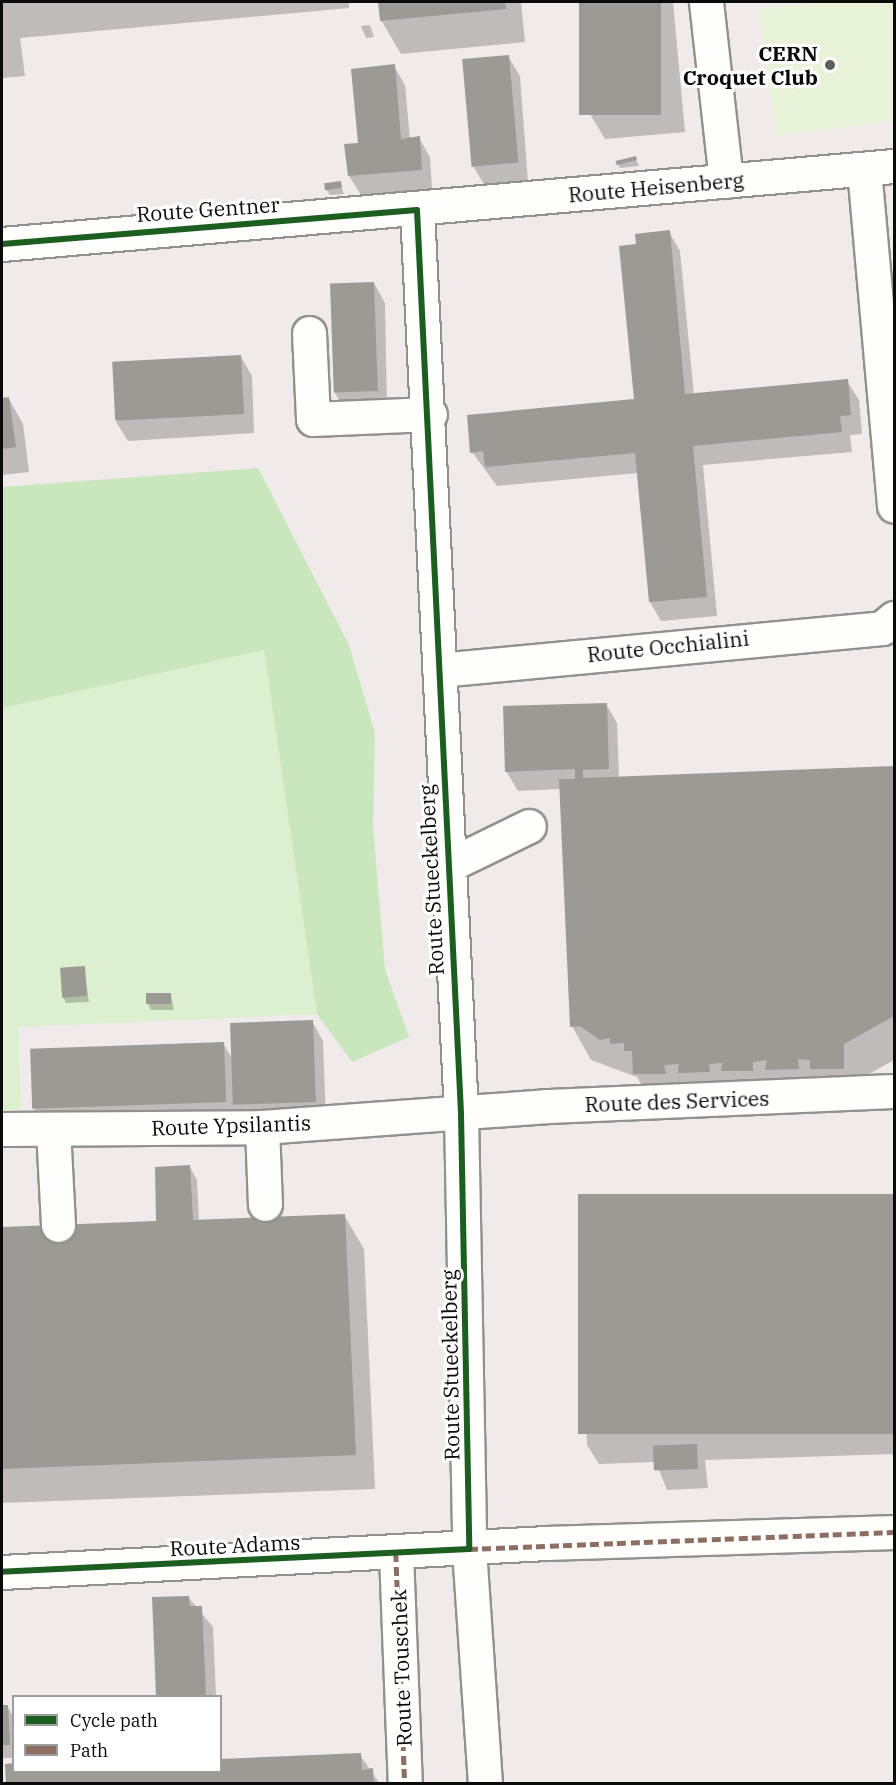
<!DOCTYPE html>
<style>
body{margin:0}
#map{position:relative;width:896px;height:1785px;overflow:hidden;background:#f9f9ed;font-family:"IBM Plex Serif",serif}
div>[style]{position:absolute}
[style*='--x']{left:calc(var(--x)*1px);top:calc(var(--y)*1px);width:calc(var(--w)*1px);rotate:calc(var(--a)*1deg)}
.industrial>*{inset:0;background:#f0eaea}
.green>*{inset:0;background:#dcefce}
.forest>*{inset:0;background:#cae6bd}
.pitch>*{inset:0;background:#e7f2d8}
.shadow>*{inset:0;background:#0003}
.building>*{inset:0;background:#9b9a94;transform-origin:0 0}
.roads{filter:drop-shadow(2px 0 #92928c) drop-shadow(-2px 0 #92928c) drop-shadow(0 2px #92928c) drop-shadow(0 -2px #92928c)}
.minor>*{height:33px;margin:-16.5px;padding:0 16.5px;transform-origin:16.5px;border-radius:16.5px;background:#fefefc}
.quiet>*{height:4.5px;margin-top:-2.25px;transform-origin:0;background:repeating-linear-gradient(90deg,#8d6e63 0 9px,transparent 0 13.5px)}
.cycleway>*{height:6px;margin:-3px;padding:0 3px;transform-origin:3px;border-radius:3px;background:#1b5e20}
.dots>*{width:16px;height:16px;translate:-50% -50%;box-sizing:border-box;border:3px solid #fff;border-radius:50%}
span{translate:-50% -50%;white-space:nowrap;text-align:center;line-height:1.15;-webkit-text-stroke:6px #fff;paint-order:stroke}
.poi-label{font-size:21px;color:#0a0a0a;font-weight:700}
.right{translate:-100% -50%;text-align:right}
.street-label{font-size:21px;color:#0a0a0a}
.frame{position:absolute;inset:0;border:3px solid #0a0a0a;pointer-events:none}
.legend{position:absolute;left:12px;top:1695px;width:210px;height:78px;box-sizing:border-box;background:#fff;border:2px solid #9d9d9d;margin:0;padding:8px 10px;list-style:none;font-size:18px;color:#0a0a0a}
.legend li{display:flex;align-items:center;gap:12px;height:30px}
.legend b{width:30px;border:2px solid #9d9d9d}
</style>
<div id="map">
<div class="industrial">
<div style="clip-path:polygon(evenodd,2px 2px,894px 2px,894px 1783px,2px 1784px,2px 2px,14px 1696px,220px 1696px,220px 1772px,14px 1772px,14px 1696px)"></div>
</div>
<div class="green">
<div style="clip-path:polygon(264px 650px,317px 1014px,18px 1027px,21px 1109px,2px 1110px,2px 708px)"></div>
</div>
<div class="forest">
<div style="clip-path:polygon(258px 468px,349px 645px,375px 733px,373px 826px,385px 969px,409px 1037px,352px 1062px,317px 1014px,264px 650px,2px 708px,2px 487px)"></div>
</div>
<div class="pitch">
<div style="clip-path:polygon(819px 2px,894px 2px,894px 121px,775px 136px,759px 9px)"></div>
</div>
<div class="shadow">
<div style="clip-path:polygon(2px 2px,349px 2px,349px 8px,20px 38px,25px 76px,2px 78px)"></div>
<div style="clip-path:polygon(379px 2px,521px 2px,525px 42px,401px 54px,381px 20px)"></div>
<div style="clip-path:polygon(580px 2px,673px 2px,685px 132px,605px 139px,590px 114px)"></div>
<div style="clip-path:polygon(370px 25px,374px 37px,366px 38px,361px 26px)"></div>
<div style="clip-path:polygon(508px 56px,520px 76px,528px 182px,485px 186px,473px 166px)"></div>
<div style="clip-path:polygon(394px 66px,405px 85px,410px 139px,419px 138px,430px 157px,432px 189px,361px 195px,349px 176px)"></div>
<div style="clip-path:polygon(635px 157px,639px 166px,620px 168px,617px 162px)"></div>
<div style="clip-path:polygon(340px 183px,344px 194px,330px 195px,326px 189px)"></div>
<div style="clip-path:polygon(669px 232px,680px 251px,694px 395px,847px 381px,859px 400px,862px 434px,850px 435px,852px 452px,703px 465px,717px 616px,661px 621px,650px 602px,638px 473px,497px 486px,472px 452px,635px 400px,638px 246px)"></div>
<div style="clip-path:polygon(374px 283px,385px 303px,387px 410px,345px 411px,334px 391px)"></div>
<div style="clip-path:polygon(241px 357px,252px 376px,254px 433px,128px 441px,116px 422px)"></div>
<div style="clip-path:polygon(2px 399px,9px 399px,23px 424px,29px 472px,2px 475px)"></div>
<div style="clip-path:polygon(606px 704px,617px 723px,619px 778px,893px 767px,894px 1060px,862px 1078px,655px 1108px,637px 1077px,591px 1060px,572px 1026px,561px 789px,518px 791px,506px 771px)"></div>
<div style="clip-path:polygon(84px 968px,89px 1002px,66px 1003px,63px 997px)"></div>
<div style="clip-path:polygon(171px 995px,174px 1010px,151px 1010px,148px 1004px)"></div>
<div style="clip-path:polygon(312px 1021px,323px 1041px,326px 1121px,49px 1133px,34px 1108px,32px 1050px,223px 1043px,233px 1060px)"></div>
<div style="clip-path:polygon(190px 1167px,197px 1180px,199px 1221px,344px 1215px,364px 1249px,375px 1489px,2px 1503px,2px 1229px,158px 1223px)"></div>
<div style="clip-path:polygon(894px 1196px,894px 1454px,705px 1460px,708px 1488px,667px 1490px,656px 1462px,599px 1464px,587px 1445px,580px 1207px)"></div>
<div style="clip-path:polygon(188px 1597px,213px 1627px,216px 1696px,157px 1696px,153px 1599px)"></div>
<div style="clip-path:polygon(7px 1706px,14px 1718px,14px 1758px,2px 1758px,2px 1707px)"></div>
<div style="clip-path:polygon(360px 1755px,380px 1784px,7px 1784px,14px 1772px,220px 1772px)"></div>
</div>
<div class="building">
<div style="clip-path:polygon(378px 2px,505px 2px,506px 9px,380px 21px)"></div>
<div style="left:579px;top:2px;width:82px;height:113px"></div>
<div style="left:509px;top:55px;width:108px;height:47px;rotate:85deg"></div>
<div style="clip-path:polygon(395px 64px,401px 139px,420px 136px,422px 170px,348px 176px,344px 144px,358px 143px,351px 69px)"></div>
<div style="left:636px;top:156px;width:4px;height:21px;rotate:76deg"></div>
<div style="left:341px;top:181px;width:7px;height:17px;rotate:82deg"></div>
<div style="clip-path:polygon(670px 230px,685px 394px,848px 379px,851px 415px,840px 416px,842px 432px,693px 446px,707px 597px,649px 602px,635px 453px,485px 467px,483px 451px,470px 453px,467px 415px,634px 399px,619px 246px,636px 244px,635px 234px)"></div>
<div style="left:374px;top:282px;width:109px;height:44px;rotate:88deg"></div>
<div style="left:241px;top:355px;width:59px;height:129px;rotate:87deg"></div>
<div style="clip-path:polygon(9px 397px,16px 447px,2px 449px,2px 398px)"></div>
<div style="clip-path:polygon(607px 703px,609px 769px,583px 770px,583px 778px,894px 766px,894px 1016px,844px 1044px,844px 1069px,810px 1069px,810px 1060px,798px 1059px,799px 1069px,765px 1070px,767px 1060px,753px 1062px,753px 1071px,721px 1071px,722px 1063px,709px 1064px,710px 1072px,678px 1073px,679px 1064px,664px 1065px,666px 1074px,633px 1074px,632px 1051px,624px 1051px,624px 1043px,610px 1044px,610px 1038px,600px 1040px,580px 1026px,570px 1027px,559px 779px,575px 779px,575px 769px,505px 772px,503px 706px)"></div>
<div style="left:85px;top:966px;width:30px;height:25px;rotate:86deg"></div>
<div style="left:171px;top:993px;width:11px;height:25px;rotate:90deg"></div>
<div style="left:313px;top:1020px;width:82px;height:83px;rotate:88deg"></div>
<div style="left:224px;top:1042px;width:60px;height:194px;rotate:88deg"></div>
<div style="clip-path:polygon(190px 1165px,193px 1220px,345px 1214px,356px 1455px,2px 1469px,2px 1227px,156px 1221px,155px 1167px)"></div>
<div style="left:894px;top:1194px;width:240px;height:316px;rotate:90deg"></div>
<div style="left:697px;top:1444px;width:25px;height:44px;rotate:88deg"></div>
<div style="clip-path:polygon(189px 1596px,190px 1606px,202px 1606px,206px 1696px,156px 1696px,152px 1597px)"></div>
<div style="clip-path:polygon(2px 1705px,8px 1705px,10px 1745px,2px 1745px)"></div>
<div style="clip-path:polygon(361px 1753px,362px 1770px,373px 1768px,374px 1784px,6px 1784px,5px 1764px,14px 1763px,14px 1772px,220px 1772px,220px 1759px)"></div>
</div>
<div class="roads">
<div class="minor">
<div style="--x:706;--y:2;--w:180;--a:83.6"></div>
<div style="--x:864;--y:169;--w:338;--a:84.9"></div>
<div style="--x:417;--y:210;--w:905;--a:87.21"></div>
<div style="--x:461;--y:1114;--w:435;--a:88.9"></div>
<div style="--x:469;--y:1549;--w:236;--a:86.1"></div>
<div style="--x:2;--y:244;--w:895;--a:-5"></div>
<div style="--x:309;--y:333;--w:86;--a:87.3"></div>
<div style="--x:313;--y:419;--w:117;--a:-2.4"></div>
<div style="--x:439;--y:670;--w:445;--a:-5.4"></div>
<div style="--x:882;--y:628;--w:16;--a:-40"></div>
<div style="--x:447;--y:866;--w:91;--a:-26"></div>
<div style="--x:262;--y:1127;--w:77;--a:87.8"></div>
<div style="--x:2;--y:1129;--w:260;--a:-0.4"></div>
<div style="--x:262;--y:1127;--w:287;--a:-4.2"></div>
<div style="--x:548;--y:1106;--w:346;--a:-2.5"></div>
<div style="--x:53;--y:1129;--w:96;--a:87"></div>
<div style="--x:396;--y:1553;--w:231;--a:87.8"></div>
<div style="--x:2;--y:1572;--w:545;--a:-3.05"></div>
<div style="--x:546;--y:1543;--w:348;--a:-1.8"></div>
</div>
</div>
<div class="quiet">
<div style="--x:469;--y:1549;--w:425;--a:-2.3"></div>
<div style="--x:396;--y:1553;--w:231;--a:87.8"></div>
</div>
<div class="cycleway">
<div style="--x:2;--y:244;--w:416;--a:-4.7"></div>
<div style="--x:417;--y:210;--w:905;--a:87.21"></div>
<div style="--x:461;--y:1114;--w:435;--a:88.9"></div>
<div style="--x:469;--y:1549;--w:468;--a:177.2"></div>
</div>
<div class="dots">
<div style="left:830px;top:65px;background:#5e5e59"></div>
</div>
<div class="poi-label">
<span class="right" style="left:818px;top:65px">CERN<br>Croquet Club</span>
</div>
<div class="street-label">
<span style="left:656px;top:187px;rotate:-5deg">Route Heisenberg</span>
<span style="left:208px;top:209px;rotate:-4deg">Route Gentner</span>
<span style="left:668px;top:646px;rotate:-6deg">Route Occhialini</span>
<span style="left:431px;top:880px;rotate:-93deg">Route Stueckelberg</span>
<span style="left:677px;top:1101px;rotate:-2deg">Route des Services</span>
<span style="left:231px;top:1125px;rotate:-2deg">Route Ypsilantis</span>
<span style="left:450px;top:1365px;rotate:-91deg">Route Stueckelberg</span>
<span style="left:235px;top:1545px;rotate:-3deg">Route Adams</span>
<span style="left:401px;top:1668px;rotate:-92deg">Route Touschek</span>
</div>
<div class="frame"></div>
<ul class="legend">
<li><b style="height:8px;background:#1b5e20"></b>Cycle path</li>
<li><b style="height:8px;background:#8d6e63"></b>Path</li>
</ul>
</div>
